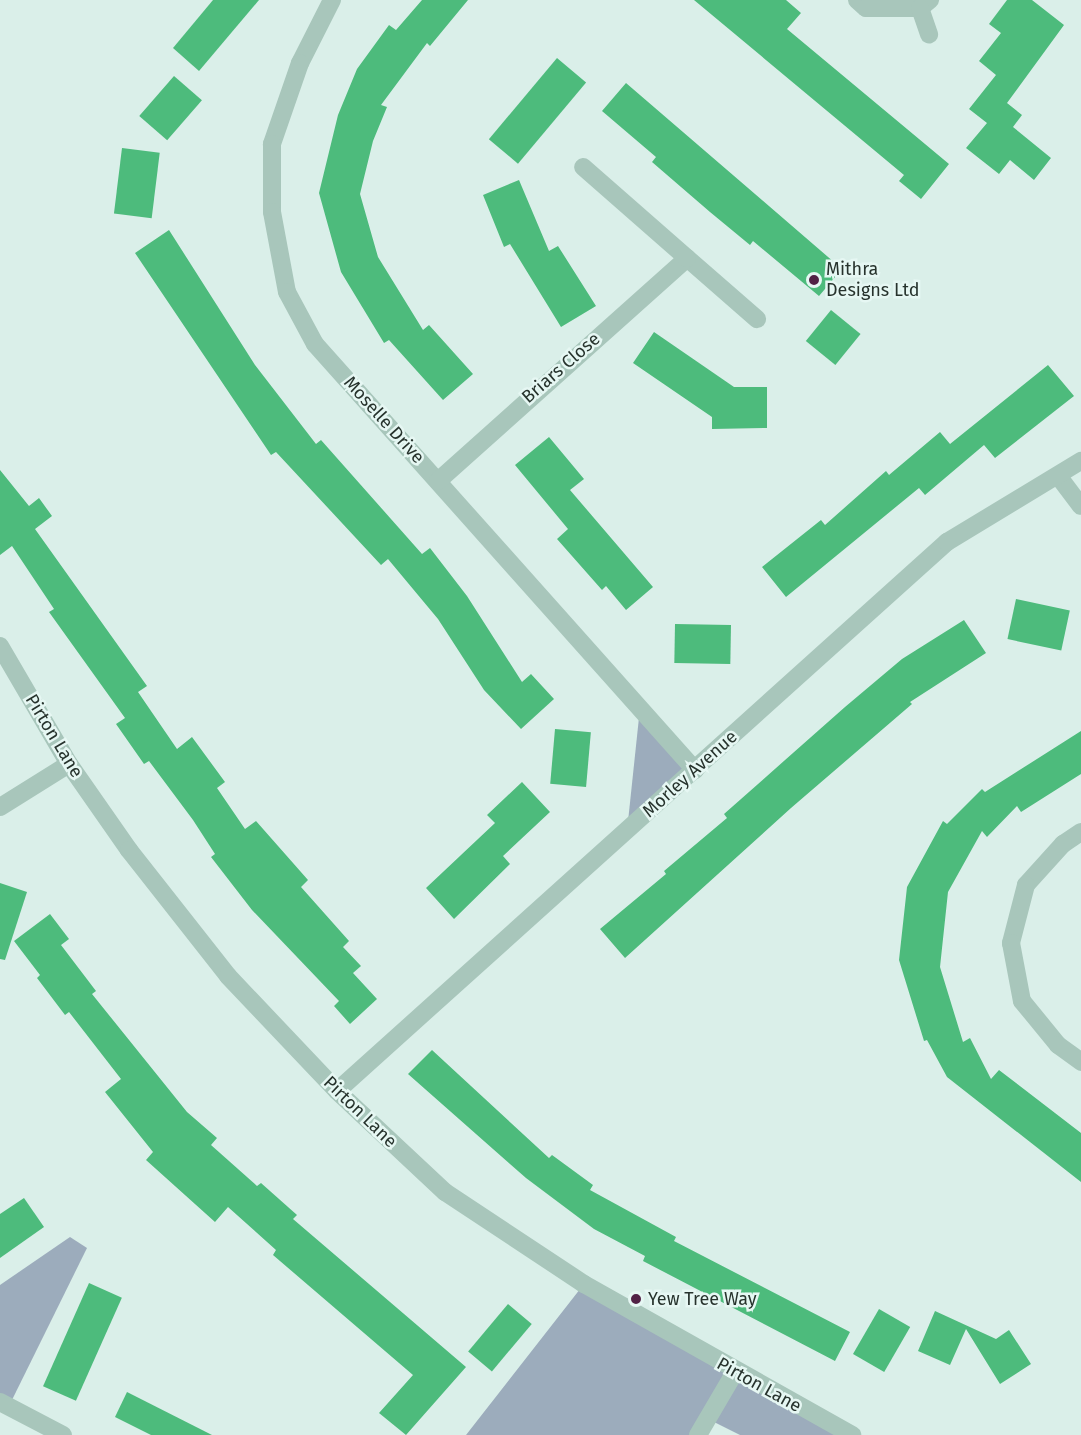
<!DOCTYPE html>
<style>
body{margin:0}
#map{position:relative;width:1081px;height:1435px;overflow:hidden;background:#daefe9;font-family:"Fira Sans",sans-serif}
div>[style]{position:absolute}
[style*='--x']{left:calc(var(--x)*1px);top:calc(var(--y)*1px);width:calc(var(--w)*1px);rotate:calc(var(--a)*1deg)}
.green>*{inset:0;background:#9cacbc}
.building>*{inset:0;background:#4dbb7c;transform-origin:0 0}
.minor>*{height:18px;margin:-9px;padding:0 9px;transform-origin:9px;border-radius:9px;background:#a8c6bb}
.dots>*{width:16px;height:16px;translate:-50% -50%;box-sizing:border-box;border:3px solid #e6f7f3;border-radius:50%}
span{translate:-50% -50%;white-space:nowrap;text-align:center;line-height:1.15;-webkit-text-stroke:5px #e6f7f3;paint-order:stroke}
.poi-label{font-size:18px;color:#27332d}
.left{translate:0 -50%;text-align:left}
.street-label{font-size:18px;color:#27332d}
</style>
<div id="map">
<div class="green">
<div style="clip-path:polygon(640px 708px,695px 770px,627px 831px)"></div>
<div style="clip-path:polygon(70px 1237px,87px 1248px,9px 1406px,0 1402px,0 1285px)"></div>
<div style="clip-path:polygon(584px 1284px,852px 1435px,740px 1435px,708px 1419px,698px 1435px,466px 1435px)"></div>
</div>
<div class="building">
<div style="clip-path:polygon(213px 0,259px 0,199px 71px,173px 48px)"></div>
<div style="clip-path:polygon(422px 0,468px 0,430px 46px,427px 43px,381px 105px,387px 107px,373px 141px,360px 194px,378px 257px,423px 330px,429px 325px,473px 374px,443px 400px,389px 340px,384px 343px,341px 272px,319px 193px,338px 115px,357px 69px,389px 25px,396px 30px)"></div>
<div style="clip-path:polygon(694px 0,786px 0,801px 13px,787px 29px,949px 164px,921px 199px,899px 181px,904px 175px)"></div>
<div style="clip-path:polygon(1007px 0,1032px 0,1064px 25px,1007px 103px,1022px 115px,1013px 127px,1051px 158px,1034px 180px,1010px 160px,999px 174px,966px 148px,987px 123px,969px 109px,996px 75px,979px 61px,1001px 33px,989px 24px)"></div>
<div style="left:557px;top:58px;width:38px;height:106px;rotate:40deg"></div>
<div style="left:174px;top:76px;width:37px;height:53px;rotate:41deg"></div>
<div style="clip-path:polygon(626px 83px,842px 269px,819px 296px,753px 241px,750px 245px,710px 212px,652px 162px,656px 157px,602px 111px)"></div>
<div style="left:122px;top:148px;width:38px;height:66px;rotate:7deg"></div>
<div style="clip-path:polygon(519px 180px,549px 251px,558px 246px,596px 306px,561px 327px,510px 244px,504px 247px,483px 195px)"></div>
<div style="clip-path:polygon(169px 230px,255px 365px,316px 444px,321px 440px,422px 554px,430px 548px,467px 596px,522px 682px,531px 674px,554px 699px,521px 729px,484px 690px,438px 619px,388px 559px,381px 565px,276px 452px,271px 455px,135px 253px)"></div>
<div style="left:831px;top:310px;width:38px;height:40px;rotate:39deg"></div>
<div style="clip-path:polygon(654px 332px,734px 387px,767px 387px,767px 428px,712px 429px,712px 417px,633px 363px)"></div>
<div style="clip-path:polygon(1048px 365px,1074px 396px,995px 458px,984px 445px,925px 495px,919px 488px,786px 597px,762px 567px,821px 520px,825px 525px,886px 471px,889px 475px,940px 432px,950px 444px)"></div>
<div style="clip-path:polygon(549px 437px,584px 479px,570px 490px,653px 587px,626px 610px,606px 586px,602px 590px,557px 539px,568px 529px,515px 465px)"></div>
<div style="clip-path:polygon(0 470px,29px 506px,39px 498px,52px 516px,35px 529px,147px 686px,138px 692px,177px 749px,192px 737px,225px 782px,217px 788px,245px 829px,256px 821px,308px 880px,301px 887px,349px 941px,343px 947px,361px 966px,353px 973px,377px 999px,350px 1024px,334px 1006px,339px 1001px,252px 910px,211px 857px,215px 854px,193px 820px,149px 761px,144px 764px,116px 724px,125px 718px,49px 612px,54px 609px,12px 546px,0 555px)"></div>
<div style="left:1016px;top:599px;width:55px;height:41px;rotate:12deg"></div>
<div style="clip-path:polygon(964px 620px,986px 653px,910px 702px,912px 704px,791px 808px,625px 958px,600px 929px,666px 874px,664px 871px,727px 818px,724px 814px,845px 707px,902px 659px)"></div>
<div style="left:675px;top:624px;width:56px;height:39px;rotate:1deg"></div>
<div style="left:555px;top:729px;width:36px;height:55px;rotate:5deg"></div>
<div style="clip-path:polygon(1081px 731px,1081px 774px,1021px 812px,1017px 806px,987px 837px,982px 831px,948px 892px,940px 967px,963px 1042px,970px 1038px,991px 1079px,999px 1070px,1081px 1133px,1081px 1182px,947px 1077px,927px 1040px,924px 1041px,899px 960px,907px 887px,943px 821px,947px 824px,982px 789px,985px 792px)"></div>
<div style="clip-path:polygon(522px 782px,550px 812px,503px 856px,510px 864px,454px 919px,426px 888px,495px 823px,487px 815px)"></div>
<div style="clip-path:polygon(0 883px,27px 892px,5px 960px,0 959px)"></div>
<div style="clip-path:polygon(50px 914px,69px 939px,61px 945px,96px 991px,92px 994px,187px 1112px,217px 1138px,211px 1145px,257px 1186px,261px 1183px,297px 1215px,293px 1219px,466px 1367px,406px 1435px,379px 1413px,413px 1375px,273px 1255px,276px 1250px,228px 1207px,215px 1222px,146px 1160px,153px 1152px,105px 1092px,121px 1079px,69px 1012px,65px 1015px,37px 978px,40px 975px,14px 941px)"></div>
<div style="clip-path:polygon(432px 1050px,549px 1158px,552px 1155px,593px 1185px,590px 1190px,676px 1237px,674px 1241px,850px 1332px,835px 1361px,643px 1261px,645px 1256px,594px 1229px,526px 1178px,408px 1074px)"></div>
<div style="clip-path:polygon(24px 1198px,44px 1227px,0 1258px,0 1214px)"></div>
<div style="left:89px;top:1283px;width:36px;height:113px;rotate:24deg"></div>
<div style="left:508px;top:1304px;width:31px;height:62px;rotate:40deg"></div>
<div style="left:879px;top:1309px;width:36px;height:52px;rotate:30deg"></div>
<div style="clip-path:polygon(935px 1311px,996px 1339px,1009px 1330px,1031px 1364px,1000px 1384px,966px 1329px,950px 1365px,918px 1351px)"></div>
<div style="clip-path:polygon(127px 1392px,212px 1435px,151px 1435px,115px 1417px)"></div>
</div>
<div class="minor">
<div style="--x:332;--y:0;--w:71;--a:116.9"></div>
<div style="--x:300;--y:63;--w:86;--a:109.1"></div>
<div style="--x:272;--y:144;--w:68;--a:90"></div>
<div style="--x:272;--y:212;--w:81;--a:79.4"></div>
<div style="--x:287;--y:292;--w:59;--a:61.7"></div>
<div style="--x:315;--y:344;--w:571;--a:48.27"></div>
<div style="--x:857;--y:0;--w:12;--a:42"></div>
<div style="--x:866;--y:8;--w:54;--a:0"></div>
<div style="--x:920;--y:8;--w:13;--a:-39"></div>
<div style="--x:920;--y:8;--w:28;--a:71"></div>
<div style="--x:687;--y:258;--w:93;--a:41.1"></div>
<div style="--x:1059;--y:477;--w:36;--a:53"></div>
<div style="--x:438;--y:481;--w:334;--a:-41.8"></div>
<div style="--x:687;--y:258;--w:138;--a:-138.8"></div>
<div style="--x:0;--y:646;--w:137;--a:59.7"></div>
<div style="--x:69;--y:764;--w:105;--a:55.1"></div>
<div style="--x:129;--y:850;--w:160;--a:51.8"></div>
<div style="--x:228;--y:976;--w:158;--a:46.5"></div>
<div style="--x:337;--y:1091;--w:148;--a:43.1"></div>
<div style="--x:445;--y:1192;--w:167;--a:33.5"></div>
<div style="--x:584;--y:1284;--w:308;--a:29.4"></div>
<div style="--x:0;--y:807;--w:81;--a:-31.9"></div>
<div style="--x:1081;--y:832;--w:22;--a:146"></div>
<div style="--x:1063;--y:844;--w:55;--a:132.1"></div>
<div style="--x:1026;--y:885;--w:60;--a:104.5"></div>
<div style="--x:1011;--y:943;--w:59;--a:79.3"></div>
<div style="--x:1022;--y:1001;--w:57;--a:50.7"></div>
<div style="--x:1058;--y:1045;--w:29;--a:36"></div>
<div style="--x:337;--y:1091;--w:821;--a:-41.99"></div>
<div style="--x:947;--y:542;--w:157;--a:-31.2"></div>
<div style="--x:0;--y:1402;--w:71;--a:27.6"></div>
<div style="--x:698;--y:1435;--w:73;--a:-59.6"></div>
</div>
<div class="dots">
<div style="left:814px;top:280px;background:#512145"></div>
<div style="left:636px;top:1299px;background:#512145"></div>
</div>
<div class="poi-label">
<span class="left" style="left:826px;top:280px">Mithra<br>Designs Ltd</span>
<span class="left" style="left:648px;top:1299px">Yew Tree Way</span>
</div>
<div class="street-label">
<span style="left:561px;top:368px;rotate:-41deg">Briars Close</span>
<span style="left:384px;top:420px;rotate:48deg">Moselle Drive</span>
<span style="left:54px;top:736px;rotate:59deg">Pirton Lane</span>
<span style="left:690px;top:774px;rotate:-42deg">Morley Avenue</span>
<span style="left:360px;top:1112px;rotate:44deg">Pirton Lane</span>
<span style="left:759px;top:1385px;rotate:29deg">Pirton Lane</span>
</div>
</div>
